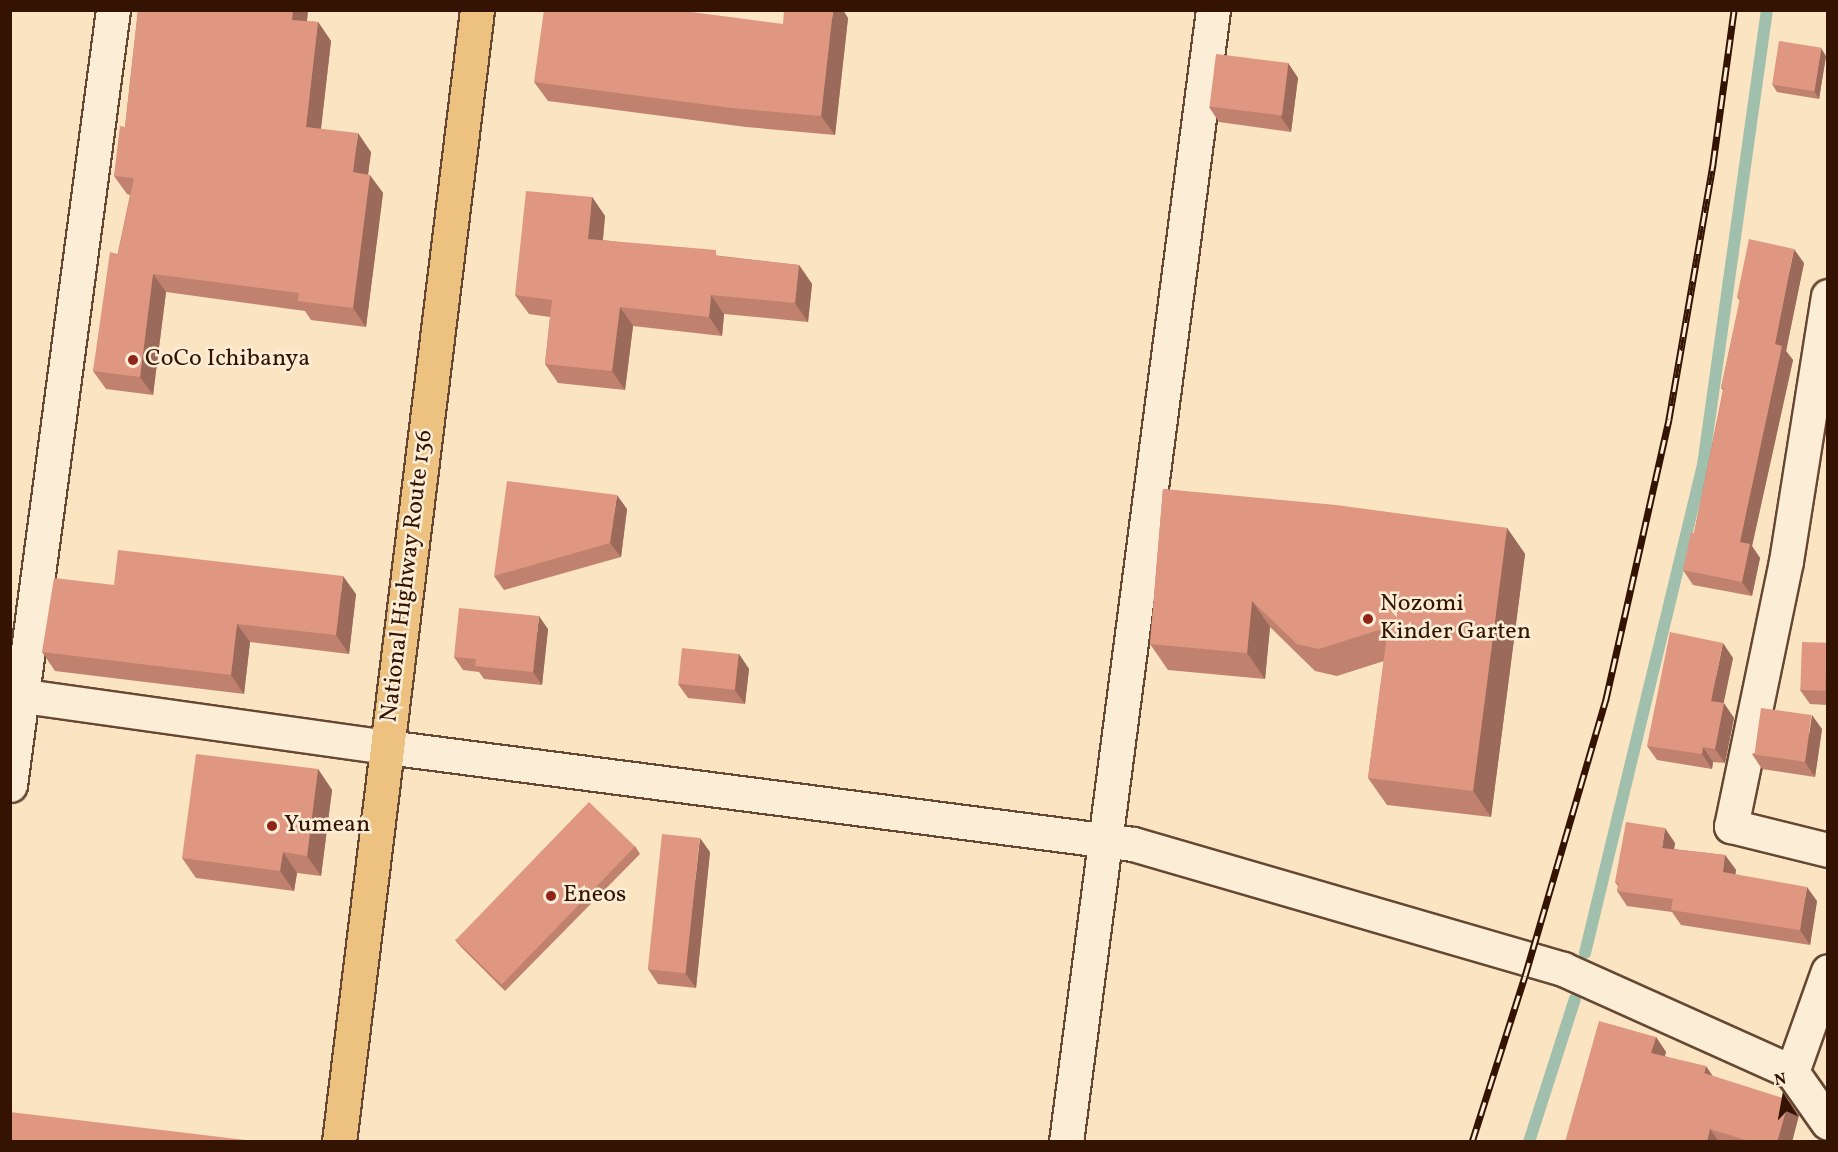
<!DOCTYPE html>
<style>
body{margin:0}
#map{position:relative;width:1838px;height:1152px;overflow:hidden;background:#fae4c2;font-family:Vollkorn,serif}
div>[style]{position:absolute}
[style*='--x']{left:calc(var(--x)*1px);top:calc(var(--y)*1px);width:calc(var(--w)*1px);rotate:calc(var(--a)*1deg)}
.stream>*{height:12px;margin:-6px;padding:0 6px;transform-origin:6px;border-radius:6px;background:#a0bfac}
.roads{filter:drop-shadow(2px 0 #664733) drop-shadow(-2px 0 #664733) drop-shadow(0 2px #664733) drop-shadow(0 -2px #664733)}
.minor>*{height:33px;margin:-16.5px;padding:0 16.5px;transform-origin:16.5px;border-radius:16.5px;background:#fcedd7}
.highway>*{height:33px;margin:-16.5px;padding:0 16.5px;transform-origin:16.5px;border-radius:16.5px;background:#edc281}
.rail>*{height:7px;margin-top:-3.5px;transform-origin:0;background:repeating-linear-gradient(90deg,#fcedd7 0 14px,#341303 0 28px);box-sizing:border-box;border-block:2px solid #341303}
.wall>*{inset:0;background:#c0826f}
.shaded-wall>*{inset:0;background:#9c6a5a}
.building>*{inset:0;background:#df9781;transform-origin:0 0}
.dots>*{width:16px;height:16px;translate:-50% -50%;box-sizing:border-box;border:3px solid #fcedd7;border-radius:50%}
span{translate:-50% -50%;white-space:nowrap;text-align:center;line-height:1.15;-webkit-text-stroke:5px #fcedd7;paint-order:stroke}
.poi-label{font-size:24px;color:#341303}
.left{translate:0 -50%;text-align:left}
.street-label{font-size:24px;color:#341303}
.frame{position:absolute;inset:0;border:12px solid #341303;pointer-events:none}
.north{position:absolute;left:1754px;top:1068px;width:60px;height:60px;-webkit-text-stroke:4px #fcedd7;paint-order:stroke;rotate:349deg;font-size:16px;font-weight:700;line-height:24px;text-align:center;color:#341303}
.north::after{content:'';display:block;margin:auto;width:21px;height:27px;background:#341303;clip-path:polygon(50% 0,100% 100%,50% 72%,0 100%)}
</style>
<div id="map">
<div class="stream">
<div style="--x:1585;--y:953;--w:502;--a:-76.41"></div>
<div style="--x:1703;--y:465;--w:459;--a:-82"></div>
<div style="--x:1529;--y:1142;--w:150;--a:-72.2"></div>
</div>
<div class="roads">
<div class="minor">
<div style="--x:1828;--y:296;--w:268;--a:99"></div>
<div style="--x:1786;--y:561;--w:271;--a:101.7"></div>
<div style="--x:1731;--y:826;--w:100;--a:13.9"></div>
<div style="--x:10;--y:694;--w:381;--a:8"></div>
<div style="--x:387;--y:747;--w:752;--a:7.41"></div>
<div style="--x:1133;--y:844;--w:448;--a:16.2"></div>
<div style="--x:1563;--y:969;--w:251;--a:24.2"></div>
<div style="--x:1792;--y:1072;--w:62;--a:54.8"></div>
<div style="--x:10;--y:785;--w:782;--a:-82.43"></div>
<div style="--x:1792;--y:1072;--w:107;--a:-70.4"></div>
<div style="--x:1066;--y:1142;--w:1142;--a:-82.6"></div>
</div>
<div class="highway">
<div style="--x:339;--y:1142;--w:1140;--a:-83.05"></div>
</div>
</div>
<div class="rail">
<div style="--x:1472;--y:1142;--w:174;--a:-72.3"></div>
<div style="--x:1525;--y:976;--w:289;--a:-73.7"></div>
<div style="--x:1606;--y:699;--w:287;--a:-77.3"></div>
<div style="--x:1669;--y:419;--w:259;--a:-80.2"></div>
<div style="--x:1713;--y:164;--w:155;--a:-82.2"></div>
</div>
<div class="wall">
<div style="clip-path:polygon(138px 10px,308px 10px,307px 21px,318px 22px,331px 41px,321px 129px,371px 152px,368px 174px,383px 193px,366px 327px,311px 320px,305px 311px,166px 292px,153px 395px,106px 389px,93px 371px,130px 195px,127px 194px,114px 176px,125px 127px)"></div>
<div style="clip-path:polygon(848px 18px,835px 135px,746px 127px,548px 101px,534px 82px,783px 24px)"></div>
<div style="clip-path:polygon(1826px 56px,1819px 99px,1777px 92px,1772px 84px)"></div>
<div style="clip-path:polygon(1288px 63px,1298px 78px,1291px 132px,1219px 122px,1209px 107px)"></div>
<div style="clip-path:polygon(592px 197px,605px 216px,603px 240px,721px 256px,799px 265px,812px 284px,808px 322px,724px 314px,722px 336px,633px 326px,625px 390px,558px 383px,545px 364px,550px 317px,529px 314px,515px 295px)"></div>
<div style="clip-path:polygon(1804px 263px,1786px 351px,1793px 360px,1752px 546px,1760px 558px,1752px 596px,1693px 585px,1683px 570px,1694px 533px,1723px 390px,1721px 388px,1740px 301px,1737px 297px)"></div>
<div style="clip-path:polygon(1163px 489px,1507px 528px,1525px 554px,1491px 817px,1387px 805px,1368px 778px,1384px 661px,1337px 676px,1315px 671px,1270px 627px,1265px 679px,1168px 670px,1150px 644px)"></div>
<div style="clip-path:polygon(627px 509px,621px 557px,504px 590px,494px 576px)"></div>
<div style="clip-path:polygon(114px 585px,356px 594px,349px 654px,250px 642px,244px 694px,55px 671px,42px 652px)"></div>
<div style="clip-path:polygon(548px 629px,542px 685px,484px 679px,479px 672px,463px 670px,454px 657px)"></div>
<div style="clip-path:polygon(1827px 643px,1827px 705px,1810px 704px,1800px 690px)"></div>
<div style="clip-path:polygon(739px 654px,749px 669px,745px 704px,688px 698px,678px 684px)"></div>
<div style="clip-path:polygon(1733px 658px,1723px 703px,1734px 718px,1725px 763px,1713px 762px,1712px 769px,1657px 760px,1647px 746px)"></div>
<div style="clip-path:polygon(1822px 729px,1815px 777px,1762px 769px,1752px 754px)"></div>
<div style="clip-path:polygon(318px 769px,332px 790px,321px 876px,297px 873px,294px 891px,196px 878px,182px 858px)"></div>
<div style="clip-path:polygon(1675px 843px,1674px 849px,1725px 855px,1736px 870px,1735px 874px,1817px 901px,1810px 945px,1681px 925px,1672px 912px,1627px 906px,1617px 891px,1618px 886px,1615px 882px)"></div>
<div style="clip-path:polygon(635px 846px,640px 854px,505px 991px,461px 947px,455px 940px)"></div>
<div style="clip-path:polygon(710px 852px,696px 988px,658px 984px,648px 969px)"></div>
<div style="clip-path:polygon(1656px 1037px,1666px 1052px,1665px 1056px,1712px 1076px,1799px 1115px,1792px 1142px,1565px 1142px)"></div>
</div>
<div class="shaded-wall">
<div style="clip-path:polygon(293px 10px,308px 10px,305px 38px,292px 20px)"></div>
<div style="clip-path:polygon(833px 10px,843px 10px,848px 18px,835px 135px,821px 116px)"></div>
<div style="clip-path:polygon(318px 22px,331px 41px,319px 145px,306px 127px)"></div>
<div style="clip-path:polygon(1821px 48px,1826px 56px,1819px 99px,1814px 91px)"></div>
<div style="clip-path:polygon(1288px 63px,1298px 78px,1291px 132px,1281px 117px)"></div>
<div style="clip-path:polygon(358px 133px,371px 152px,366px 191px,353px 172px)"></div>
<div style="clip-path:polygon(370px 175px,383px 193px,366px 327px,353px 308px)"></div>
<div style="clip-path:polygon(592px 197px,605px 216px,601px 258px,588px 239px)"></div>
<div style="clip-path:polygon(1794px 249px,1804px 263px,1786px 351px,1793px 360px,1752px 546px,1760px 558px,1752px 596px,1742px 582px,1740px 542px,1775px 344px)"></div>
<div style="clip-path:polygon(799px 265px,812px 284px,808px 322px,795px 303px)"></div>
<div style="clip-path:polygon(153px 274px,166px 292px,153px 395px,140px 377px)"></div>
<div style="clip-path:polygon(711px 295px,724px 314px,722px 336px,709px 317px)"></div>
<div style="clip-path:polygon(620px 307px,633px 326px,625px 390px,612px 371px)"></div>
<div style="clip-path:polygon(617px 495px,627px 509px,621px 557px,610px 543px)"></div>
<div style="clip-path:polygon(1507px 528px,1525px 554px,1491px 817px,1473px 791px)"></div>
<div style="clip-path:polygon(343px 576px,356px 594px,349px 654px,336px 635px)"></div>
<div style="clip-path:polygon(1252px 601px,1270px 627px,1265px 679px,1247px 653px)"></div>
<div style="clip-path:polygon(539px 616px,548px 629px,542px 685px,533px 672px)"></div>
<div style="clip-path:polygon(237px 624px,250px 642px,244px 694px,231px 675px)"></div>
<div style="clip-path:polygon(1723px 643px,1733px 658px,1721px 716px,1711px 701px)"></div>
<div style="clip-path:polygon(739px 654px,749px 669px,745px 704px,734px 689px)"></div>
<div style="clip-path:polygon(1724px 703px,1734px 718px,1725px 763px,1715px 749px)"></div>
<div style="clip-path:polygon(1812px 715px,1822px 729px,1815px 777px,1805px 762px)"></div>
<div style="clip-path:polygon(1703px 747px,1713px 762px,1712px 769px,1702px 754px)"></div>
<div style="clip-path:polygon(318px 769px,332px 790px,321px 876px,307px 856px)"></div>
<div style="clip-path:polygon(1665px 828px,1675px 843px,1672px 862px,1662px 848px)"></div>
<div style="clip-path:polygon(700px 838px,710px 852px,696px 988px,685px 973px)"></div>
<div style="clip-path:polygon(283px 852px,297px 873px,294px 891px,280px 871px)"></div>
<div style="clip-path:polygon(1725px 855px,1736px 870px,1734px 887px,1723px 872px)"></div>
<div style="clip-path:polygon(1807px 887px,1817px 901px,1810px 945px,1800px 930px)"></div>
<div style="clip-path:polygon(1656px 1037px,1666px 1052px,1661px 1067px,1651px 1053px)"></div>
<div style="clip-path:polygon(1706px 1066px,1716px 1081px,1704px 1073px)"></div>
<div style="clip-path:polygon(1789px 1100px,1799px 1115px,1792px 1142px,1777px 1142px)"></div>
<div style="clip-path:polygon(1710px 1129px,1719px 1142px,1707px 1142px)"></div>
</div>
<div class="building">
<div style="clip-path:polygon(138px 10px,293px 10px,292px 20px,318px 22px,306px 127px,358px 133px,353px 172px,370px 175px,353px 308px,298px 301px,299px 293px,153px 274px,140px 377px,93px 371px,110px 252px,118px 254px,134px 178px,114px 176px,120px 126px,125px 127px)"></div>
<div style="clip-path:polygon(544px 10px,676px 10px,783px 24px,784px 10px,833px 10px,821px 116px,732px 108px,534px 82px)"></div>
<div style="left:1779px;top:41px;width:43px;height:44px;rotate:9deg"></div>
<div style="left:1216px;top:54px;width:73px;height:53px;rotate:7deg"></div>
<div style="clip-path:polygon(526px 191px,592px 197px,588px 239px,716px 250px,716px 256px,799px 265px,795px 303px,711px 295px,709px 317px,620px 307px,612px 371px,545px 364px,552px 300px,515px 295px)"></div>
<div style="clip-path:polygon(1749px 239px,1794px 249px,1775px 344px,1782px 346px,1740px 542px,1750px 544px,1742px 582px,1683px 570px,1691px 532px,1694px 533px,1724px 388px,1721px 388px,1740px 298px,1737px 297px)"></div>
<div style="clip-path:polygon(507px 481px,617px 495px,610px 543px,494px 576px)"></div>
<div style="clip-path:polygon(1163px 489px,1336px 505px,1507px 528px,1473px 791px,1368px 778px,1388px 627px,1319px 649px,1297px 644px,1252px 601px,1247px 653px,1150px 644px)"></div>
<div style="clip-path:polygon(118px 550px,343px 576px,336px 635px,237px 624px,231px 675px,42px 652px,54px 578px,114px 585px)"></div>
<div style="clip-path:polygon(459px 608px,539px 616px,533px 672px,475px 666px,476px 659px,454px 657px)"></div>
<div style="clip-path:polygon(1670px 632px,1723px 643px,1711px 701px,1724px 703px,1715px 749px,1703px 747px,1702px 754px,1647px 746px)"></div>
<div style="left:1802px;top:642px;width:25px;height:48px;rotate:2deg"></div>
<div style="left:682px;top:648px;width:57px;height:36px;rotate:6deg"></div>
<div style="left:1761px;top:708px;width:51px;height:47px;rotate:8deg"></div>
<div style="clip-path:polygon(196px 754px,318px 769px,307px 856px,283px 852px,280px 871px,182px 858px)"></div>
<div style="left:589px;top:802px;width:64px;height:192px;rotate:44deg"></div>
<div style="clip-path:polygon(1626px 822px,1665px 828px,1662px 848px,1725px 855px,1723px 872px,1807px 887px,1800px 930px,1671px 910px,1673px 899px,1617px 891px,1619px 883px,1615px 882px)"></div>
<div style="left:662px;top:834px;width:38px;height:136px;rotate:6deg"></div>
<div style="clip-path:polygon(1599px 1021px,1656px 1037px,1651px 1053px,1706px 1066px,1704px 1073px,1789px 1100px,1777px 1142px,1752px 1142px,1710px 1129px,1707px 1142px,1565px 1142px)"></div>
<div style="clip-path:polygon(10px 1112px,262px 1142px,10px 1142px)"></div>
</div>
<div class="dots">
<div style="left:133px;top:360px;background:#8f2418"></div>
<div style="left:1368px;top:619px;background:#8f2418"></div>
<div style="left:272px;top:826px;background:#8f2418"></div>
<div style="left:551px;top:896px;background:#8f2418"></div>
</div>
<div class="poi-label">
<span class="left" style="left:145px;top:360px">CoCo Ichibanya</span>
<span class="left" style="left:1380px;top:619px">Nozomi<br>Kinder Garten</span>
<span class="left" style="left:284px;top:826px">Yumean</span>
<span class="left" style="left:563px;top:896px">Eneos</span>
</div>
<div class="street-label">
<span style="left:408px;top:576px;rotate:-83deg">National Highway Route 136</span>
</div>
<div class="frame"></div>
<div class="north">N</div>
</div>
